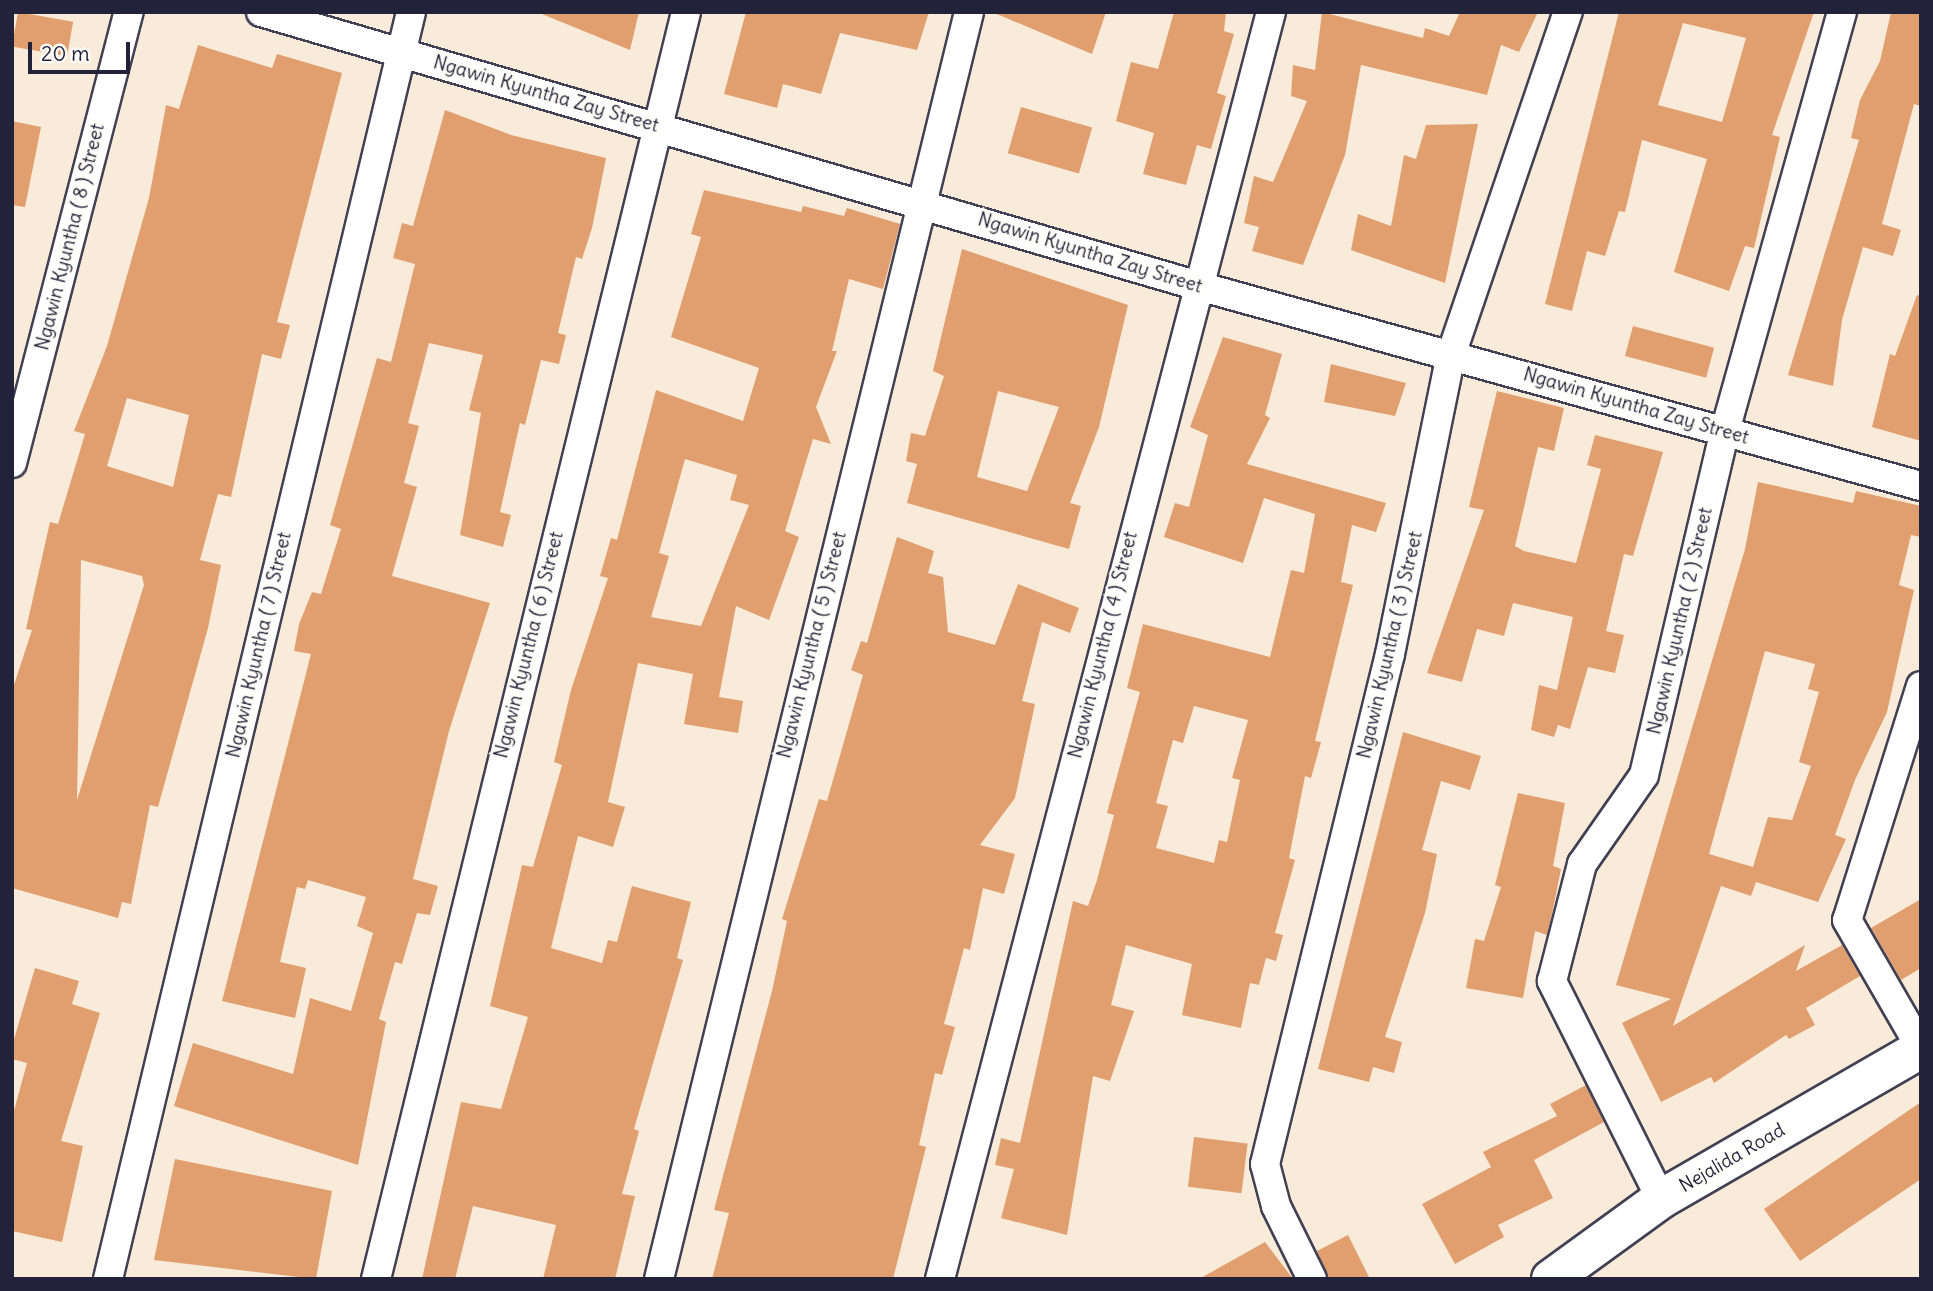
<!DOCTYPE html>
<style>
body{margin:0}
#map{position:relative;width:1933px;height:1291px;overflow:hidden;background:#f9ebd9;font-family:Delius,sans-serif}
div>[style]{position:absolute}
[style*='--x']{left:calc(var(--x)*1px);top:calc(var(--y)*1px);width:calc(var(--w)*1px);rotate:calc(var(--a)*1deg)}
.building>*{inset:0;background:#e19f6f;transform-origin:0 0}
.roads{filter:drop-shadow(2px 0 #424053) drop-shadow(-2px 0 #424053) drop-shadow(0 2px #424053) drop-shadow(0 -2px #424053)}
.minor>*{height:28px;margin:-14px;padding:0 14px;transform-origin:14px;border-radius:14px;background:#fff}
.secondary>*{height:38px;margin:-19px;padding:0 19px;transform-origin:19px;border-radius:19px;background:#fff}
span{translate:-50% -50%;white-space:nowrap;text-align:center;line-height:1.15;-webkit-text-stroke:5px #fdfcf7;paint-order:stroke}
.street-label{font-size:19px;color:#22223b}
.frame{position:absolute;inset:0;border:14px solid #22223b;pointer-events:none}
.scale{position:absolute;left:28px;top:42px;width:102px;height:32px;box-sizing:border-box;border:4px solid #22223b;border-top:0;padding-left:9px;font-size:21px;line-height:24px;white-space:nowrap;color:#22223b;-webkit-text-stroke:5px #fdfcf7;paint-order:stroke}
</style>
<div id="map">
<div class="building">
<div style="left:18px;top:12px;width:56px;height:35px;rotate:10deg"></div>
<div style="clip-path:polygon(537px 12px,639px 12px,630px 50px)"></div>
<div style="clip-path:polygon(746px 12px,929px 12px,917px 50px,840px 33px,821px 94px,783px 84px,777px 108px,724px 94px)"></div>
<div style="clip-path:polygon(992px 12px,1106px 12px,1092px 54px)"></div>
<div style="clip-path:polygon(1174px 12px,1226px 12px,1224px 31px,1234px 34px,1217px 93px,1226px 96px,1211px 149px,1197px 145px,1186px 185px,1143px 174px,1154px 133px,1116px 121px,1131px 62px,1158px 69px)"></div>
<div style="clip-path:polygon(1322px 12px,1423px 38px,1425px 28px,1449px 36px,1460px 12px,1538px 12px,1519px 52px,1501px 45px,1487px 95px,1361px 65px,1345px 155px,1303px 265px,1252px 251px,1259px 227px,1244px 223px,1254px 176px,1273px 182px,1307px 101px,1291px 96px,1293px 65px,1315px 70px)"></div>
<div style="clip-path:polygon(evenodd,1619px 12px,1814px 12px,1772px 135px,1780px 137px,1754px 248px,1745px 246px,1729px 291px,1674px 272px,1707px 159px,1642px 140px,1625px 212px,1619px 211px,1605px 256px,1587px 251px,1572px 311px,1545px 304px,1619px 12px,1683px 23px,1746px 38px,1722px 122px,1658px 105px,1683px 23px)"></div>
<div style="clip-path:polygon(1891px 12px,1921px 12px,1921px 106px,1914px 104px,1882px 224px,1901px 230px,1893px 256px,1863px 247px,1842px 320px,1833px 386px,1788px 375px,1859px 140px,1851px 138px,1860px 100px,1880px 61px)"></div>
<div style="clip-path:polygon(evenodd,198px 45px,272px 68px,277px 54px,342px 73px,277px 322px,290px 325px,281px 359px,262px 354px,231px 497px,218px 494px,200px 560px,221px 565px,208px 628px,158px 807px,150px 805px,131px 904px,122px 902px,118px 918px,12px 888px,12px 691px,32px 630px,26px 629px,50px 522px,58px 524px,85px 434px,74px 431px,107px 346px,149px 198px,166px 105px,179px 109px,198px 45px,127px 398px,189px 415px,173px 487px,107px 466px,127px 398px,198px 45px,81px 560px,142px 576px,144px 585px,77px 800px,81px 560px)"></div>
<div style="left:1021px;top:107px;width:74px;height:48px;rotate:16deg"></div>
<div style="clip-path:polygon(445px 110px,511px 135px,606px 158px,592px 228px,582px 259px,576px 257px,558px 333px,566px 335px,559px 364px,541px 360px,525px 425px,520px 423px,500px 512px,511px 515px,503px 547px,460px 535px,481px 413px,469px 410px,483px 355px,429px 343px,408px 423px,419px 426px,404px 483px,417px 487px,392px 576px,490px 603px,449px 731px,413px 879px,438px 886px,430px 915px,417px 913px,402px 964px,395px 962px,379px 1019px,386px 1022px,358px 1165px,174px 1106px,193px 1043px,293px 1074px,310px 998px,351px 1011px,373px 933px,357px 926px,366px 897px,308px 880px,305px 889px,297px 887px,280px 962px,306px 968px,295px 1018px,222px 1001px,311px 654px,294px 651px,299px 624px,312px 592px,321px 594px,341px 529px,330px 525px,377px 358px,391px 362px,415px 264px,393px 258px,402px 223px,413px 226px)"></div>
<div style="clip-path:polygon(12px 121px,41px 127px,25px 207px,12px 205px)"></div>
<div style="clip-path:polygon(1478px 124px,1445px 283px,1351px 250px,1358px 214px,1391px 226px,1404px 155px,1416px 159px,1426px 125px)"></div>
<div style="clip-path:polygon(evenodd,704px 190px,801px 212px,803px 206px,844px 216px,847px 208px,900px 224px,883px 289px,849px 279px,832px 351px,837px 351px,816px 407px,831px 444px,813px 439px,785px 531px,799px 537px,769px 620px,736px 606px,719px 697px,743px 701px,738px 733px,684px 724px,693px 674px,638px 663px,608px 802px,625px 807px,613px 847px,578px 836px,551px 948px,602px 963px,608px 940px,617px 942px,632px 886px,691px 902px,677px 958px,683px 960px,634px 1129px,639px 1131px,622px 1194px,635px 1196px,615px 1279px,543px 1279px,556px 1225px,473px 1206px,455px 1279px,422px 1279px,461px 1102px,501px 1109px,528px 1017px,490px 1006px,522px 865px,533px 867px,562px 765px,554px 762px,571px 690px,608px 578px,600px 576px,611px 538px,617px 540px,656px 390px,743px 421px,759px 368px,671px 337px,701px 237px,691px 234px,704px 190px,685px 459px,737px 475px,730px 500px,749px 505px,701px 626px,651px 617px,669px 556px,659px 553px,685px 459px)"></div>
<div style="clip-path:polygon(evenodd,962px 249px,1128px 305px,1099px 427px,1070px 503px,1081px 506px,1069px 549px,907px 503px,917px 464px,906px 461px,911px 433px,925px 436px,944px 376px,933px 371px,962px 249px,998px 391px,1059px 407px,1027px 491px,977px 477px,998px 391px)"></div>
<div style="clip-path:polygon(1917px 295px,1921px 296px,1921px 441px,1872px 427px,1890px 354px,1895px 356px)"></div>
<div style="left:1633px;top:326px;width:84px;height:31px;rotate:15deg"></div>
<div style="clip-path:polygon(evenodd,1223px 337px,1282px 354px,1265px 415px,1270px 418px,1247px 464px,1386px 503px,1376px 532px,1352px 525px,1341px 582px,1353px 585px,1315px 741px,1321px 742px,1311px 778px,1305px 776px,1289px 858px,1295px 860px,1275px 933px,1283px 935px,1276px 961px,1266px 958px,1259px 985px,1250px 983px,1241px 1028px,1182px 1015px,1192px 964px,1126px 945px,1111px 1005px,1134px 1011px,1110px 1081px,1093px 1076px,1067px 1235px,1001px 1218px,1014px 1169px,995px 1165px,1001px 1138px,1020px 1143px,1073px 901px,1088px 906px,1097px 880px,1114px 815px,1107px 813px,1140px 692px,1127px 688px,1143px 624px,1270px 657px,1291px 570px,1304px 573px,1315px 514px,1264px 498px,1243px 563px,1164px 537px,1175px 503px,1189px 507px,1208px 435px,1190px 427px,1223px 337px,1194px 706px,1248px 720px,1232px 778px,1240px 780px,1227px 842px,1219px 840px,1214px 863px,1156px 848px,1168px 806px,1156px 803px,1173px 740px,1183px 743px,1194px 706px)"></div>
<div style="clip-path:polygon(1331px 364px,1406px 383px,1395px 416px,1324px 402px)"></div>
<div style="clip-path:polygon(1497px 391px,1564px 408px,1554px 451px,1538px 447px,1515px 546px,1524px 551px,1576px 563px,1601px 469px,1587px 465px,1595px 435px,1663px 452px,1633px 556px,1624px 554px,1606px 631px,1624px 635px,1615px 673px,1588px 667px,1570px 729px,1558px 725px,1554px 737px,1531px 730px,1539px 685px,1557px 690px,1573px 617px,1513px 603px,1504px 636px,1477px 629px,1462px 682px,1427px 673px,1484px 510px,1469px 507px)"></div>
<div style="clip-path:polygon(evenodd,1758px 482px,1853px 503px,1856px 491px,1921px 506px,1921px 537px,1911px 535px,1899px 585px,1914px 590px,1887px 712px,1855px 780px,1835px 835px,1846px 839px,1818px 902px,1756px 882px,1751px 896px,1721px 886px,1673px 1026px,1805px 945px,1796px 971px,1842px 945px,1860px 976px,1806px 1008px,1815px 1025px,1789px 1039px,1786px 1035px,1714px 1083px,1711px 1077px,1661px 1102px,1622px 1023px,1671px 999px,1616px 985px,1745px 549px,1758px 482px,1765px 651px,1815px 664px,1808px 689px,1819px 692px,1799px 762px,1811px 766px,1792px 820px,1768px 817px,1753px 867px,1709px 854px,1765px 651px)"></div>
<div style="clip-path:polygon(897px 537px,934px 551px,928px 573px,943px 577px,948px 632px,995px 645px,1018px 584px,1079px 608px,1070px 633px,1042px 622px,1022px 701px,1035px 704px,1015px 798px,980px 845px,1015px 854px,1004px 894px,983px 888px,970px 950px,964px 948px,944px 1024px,955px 1027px,942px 1075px,935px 1073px,919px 1145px,926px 1147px,893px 1279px,712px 1279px,729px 1213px,714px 1210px,772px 991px,787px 921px,782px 919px,819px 799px,827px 801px,863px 675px,851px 670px,861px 641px,867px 643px)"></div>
<div style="clip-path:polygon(1403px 732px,1481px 756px,1470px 790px,1441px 781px,1422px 850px,1437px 854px,1425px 913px,1385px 1037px,1402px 1042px,1394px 1073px,1373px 1067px,1369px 1082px,1318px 1069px)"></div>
<div style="clip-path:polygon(1518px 793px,1565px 803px,1553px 866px,1561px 869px,1553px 909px,1547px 935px,1535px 931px,1523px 998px,1466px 988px,1475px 939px,1484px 941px,1501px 887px,1495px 885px)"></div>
<div style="clip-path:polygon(1921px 899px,1921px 968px,1901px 980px,1871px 928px)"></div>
<div style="clip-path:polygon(35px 968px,79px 981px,72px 1004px,100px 1013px,61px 1141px,83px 1146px,62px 1242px,12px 1231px,12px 1118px,27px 1063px,12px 1059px,12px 1046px)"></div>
<div style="clip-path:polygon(1586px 1085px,1604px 1122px,1534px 1160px,1553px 1198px,1498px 1225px,1504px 1237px,1455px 1264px,1422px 1204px,1491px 1167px,1483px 1152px,1557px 1116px,1550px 1104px)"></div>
<div style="clip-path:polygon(1921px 1102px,1921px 1179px,1800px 1261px,1764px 1209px)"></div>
<div style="left:1194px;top:1137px;width:54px;height:50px;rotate:7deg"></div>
<div style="clip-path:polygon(175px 1159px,332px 1191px,316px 1279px,154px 1260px)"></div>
<div style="clip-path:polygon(1348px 1235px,1370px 1279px,1328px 1279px,1317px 1251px)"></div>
<div style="clip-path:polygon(1265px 1242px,1293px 1279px,1199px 1279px)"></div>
</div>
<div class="roads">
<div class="minor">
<div style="--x:261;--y:12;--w:973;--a:16.29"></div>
<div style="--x:1195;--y:285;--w:753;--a:15.48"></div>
<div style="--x:12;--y:463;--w:466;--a:-75.5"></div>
<div style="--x:1921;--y:686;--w:245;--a:107.5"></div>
<div style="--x:1847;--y:920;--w:148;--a:60"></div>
<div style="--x:1661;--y:1199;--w:244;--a:-116.6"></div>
<div style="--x:1552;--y:981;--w:121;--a:-75.6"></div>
<div style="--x:1582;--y:864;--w:108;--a:-55.1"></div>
<div style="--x:1644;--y:775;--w:353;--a:-76.8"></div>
<div style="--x:1725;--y:431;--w:435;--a:-74.4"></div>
<div style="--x:108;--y:1279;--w:1303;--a:-76.55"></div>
<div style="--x:376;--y:1279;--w:1304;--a:-76.25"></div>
<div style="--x:659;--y:1279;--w:1304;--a:-76.25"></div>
<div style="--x:940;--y:1279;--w:1310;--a:-75.36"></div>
<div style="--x:1312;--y:1279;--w:81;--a:-116.3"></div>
<div style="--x:1276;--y:1206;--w:43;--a:-104.7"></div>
<div style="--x:1265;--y:1164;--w:525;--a:-76.23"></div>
<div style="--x:1390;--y:654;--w:305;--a:-78.5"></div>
<div style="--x:1451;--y:355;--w:362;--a:-71.2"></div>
</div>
<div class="secondary">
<div style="--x:1551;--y:1279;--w:136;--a:-36"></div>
<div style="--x:1661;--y:1199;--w:300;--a:-30"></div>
</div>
</div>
<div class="street-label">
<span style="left:546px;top:94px;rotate:16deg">Ngawin Kyuntha Zay Street</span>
<span style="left:70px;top:237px;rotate:-76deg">Ngawin Kyuntha ( 8 ) Street</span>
<span style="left:1090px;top:253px;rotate:17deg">Ngawin Kyuntha Zay Street</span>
<span style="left:1636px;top:406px;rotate:16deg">Ngawin Kyuntha Zay Street</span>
<span style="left:1680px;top:621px;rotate:-77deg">Ngawin Kyuntha ( 2 ) Street</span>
<span style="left:259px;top:645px;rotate:-77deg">Ngawin Kyuntha ( 7 ) Street</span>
<span style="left:529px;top:645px;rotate:-76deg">Ngawin Kyuntha ( 6 ) Street</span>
<span style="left:812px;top:645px;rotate:-76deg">Ngawin Kyuntha ( 5 ) Street</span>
<span style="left:1103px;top:645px;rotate:-76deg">Ngawin Kyuntha ( 4 ) Street</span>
<span style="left:1390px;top:645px;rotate:-77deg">Ngawin Kyuntha ( 3 ) Street</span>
<span style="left:1732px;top:1158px;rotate:-30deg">Nejalida Road</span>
</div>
<div class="frame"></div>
<div class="scale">20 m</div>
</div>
